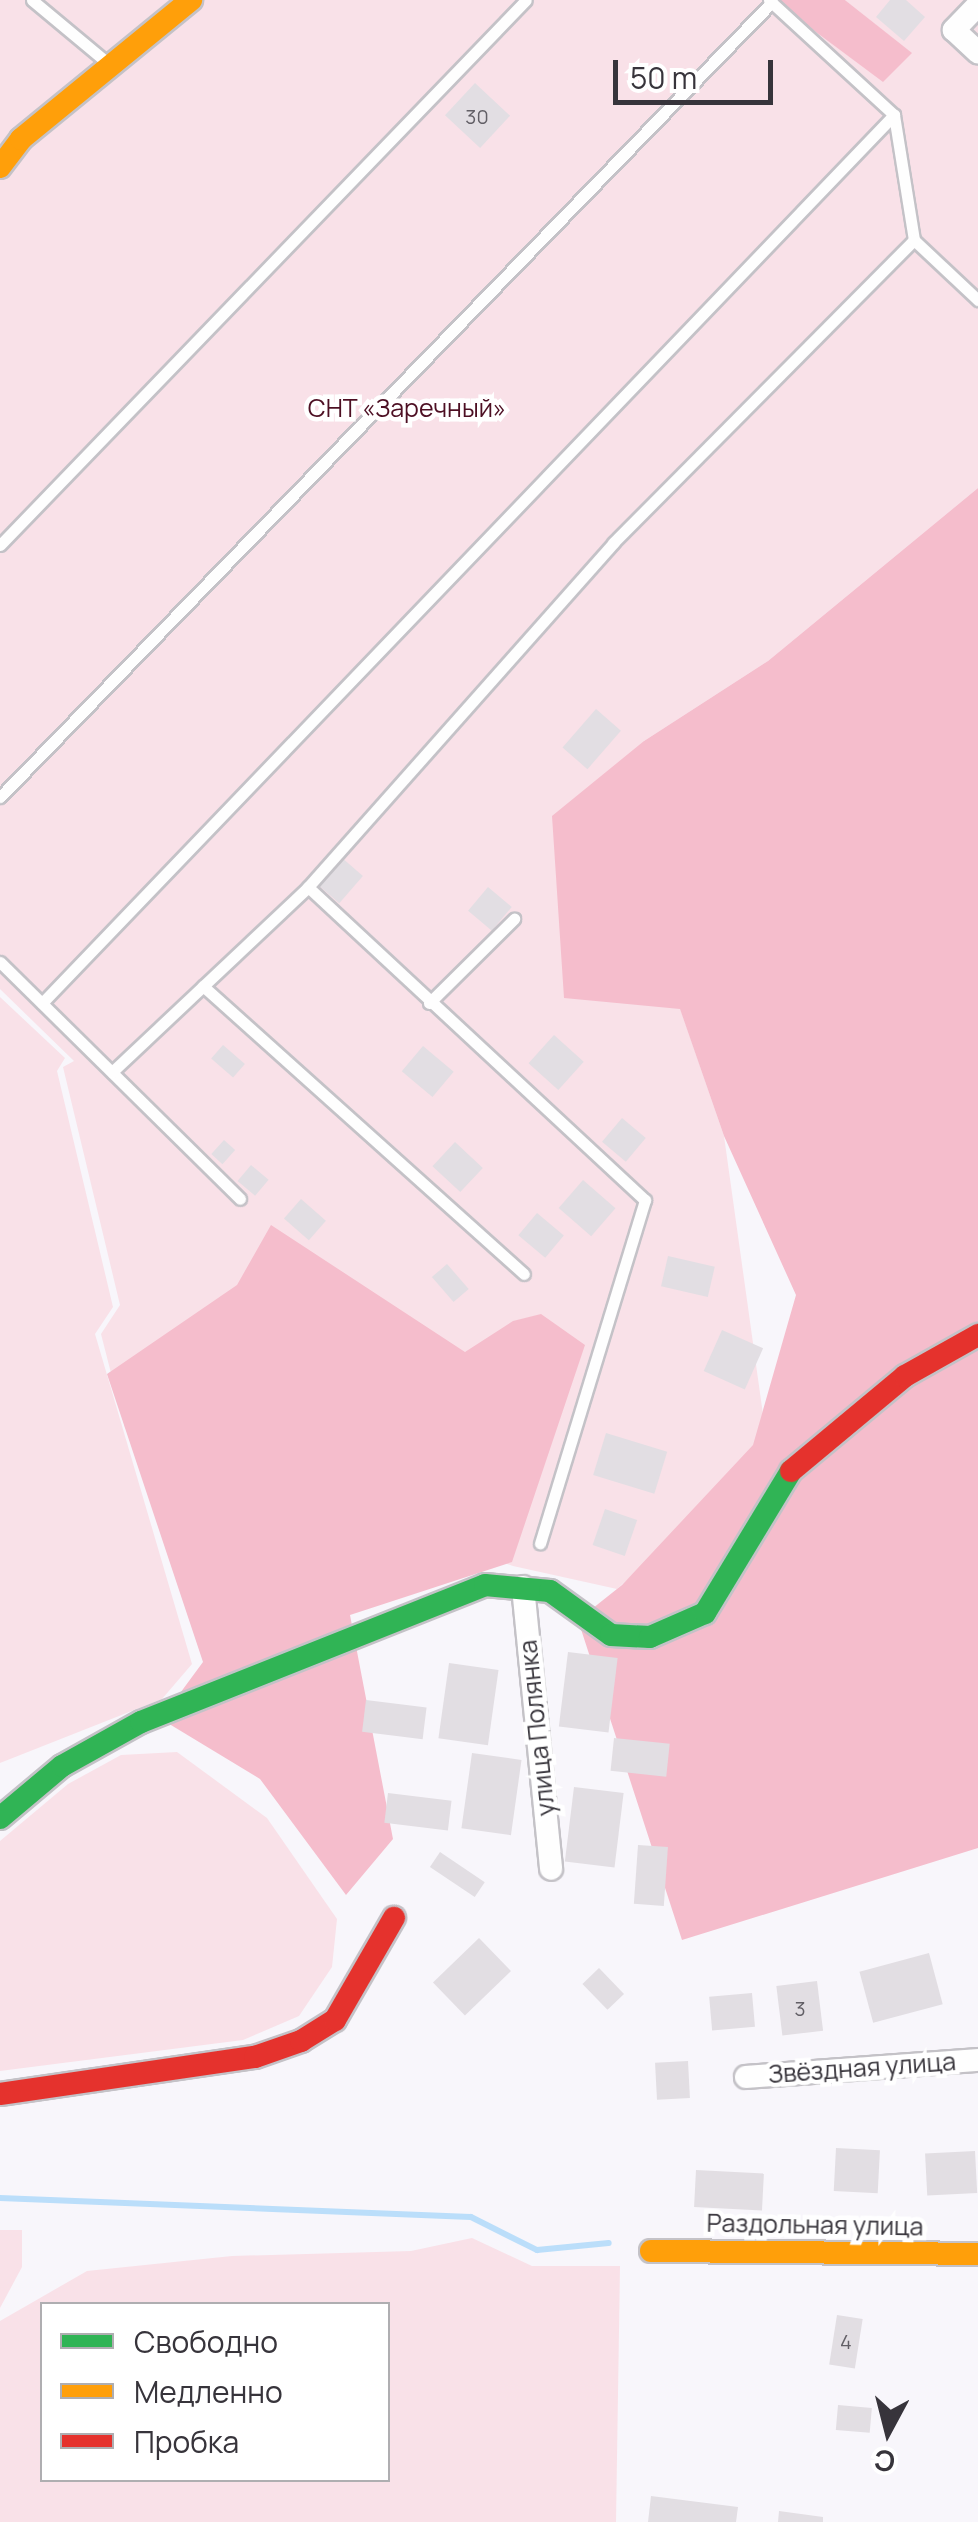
<!DOCTYPE html>
<meta charset="utf-8">
<style>
body{margin:0}
#map{position:relative;width:978px;height:2522px;overflow:hidden;background:#f8f6fb;font-family:Manrope,sans-serif}
div>[style]{position:absolute}
[style*='--x']{left:calc(var(--x)*1px);top:calc(var(--y)*1px);width:calc(var(--w)*1px);rotate:calc(var(--a)*1deg)}
.green>*{inset:0;background:#f9e1e8}
.forest>*{inset:0;background:#f5bdcc}
.stream>*{height:6px;margin:-3px;padding:0 3px;transform-origin:3px;border-radius:3px;background:#bbdefa}
.building>*{inset:0;background:#e2dee3;transform-origin:0 0}
.roads{filter:drop-shadow(2px 0 #c4c2c7) drop-shadow(-2px 0 #c4c2c7) drop-shadow(0 2px #c4c2c7) drop-shadow(0 -2px #c4c2c7)}
.lane>*{height:11px;margin:-5.5px;padding:0 5.5px;transform-origin:5.5px;border-radius:5.5px;background:#fefefe}
.street>*{height:22px;margin:-11px;padding:0 11px;transform-origin:11px;border-radius:11px;background:#fefefe}
.fast>*{height:22px;margin:-11px;padding:0 11px;transform-origin:11px;border-radius:11px;background:#30b455}
.slow>*{height:22px;margin:-11px;padding:0 11px;transform-origin:11px;border-radius:11px;background:#ff9f0a}
.jam>*{height:22px;margin:-11px;padding:0 11px;transform-origin:11px;border-radius:11px;background:#e5322d}
span{translate:-50% -50%;white-space:nowrap;text-align:center;line-height:1.15;-webkit-text-stroke:9px #fff;paint-order:stroke}
.number-label{font-size:20px;color:#625f66}
.number-label span{-webkit-text-stroke-width:0}
.park-label{font-size:25px;color:#4d0f23}
.street-label{font-size:25px;color:#37343b}
.legend{position:absolute;left:40px;top:2302px;width:350px;height:180px;box-sizing:border-box;background:#fff;border:2px solid #afaeb1;margin:0;padding:12px 18px;list-style:none;font-size:30px;color:#37343b}
.legend li{display:flex;align-items:center;gap:20px;height:50px}
.legend b{width:50px;border:2px solid #afaeb1}
.north{position:absolute;left:838px;top:2382px;width:100px;height:100px;-webkit-text-stroke:8px #fff;paint-order:stroke;rotate:187deg;font-size:28px;font-weight:700;line-height:40px;text-align:center;color:#37343b}
.north::after{content:'';display:block;margin:auto;width:35px;height:45px;background:#37343b;clip-path:polygon(50% 0,100% 100%,50% 72%,0 100%)}
.scale{position:absolute;left:613px;top:60px;width:160px;height:45px;box-sizing:border-box;border:5px solid #37343b;border-top:0;padding-left:12px;font-size:30px;line-height:35px;white-space:nowrap;color:#37343b;-webkit-text-stroke:8px #fff;paint-order:stroke}
</style>
<div id="map">
<div class="green">
<div style="clip-path:polygon(0 0,773px 0,911px 53px,845px 0,978px 0,978px 488px,768px 661px,644px 741px,680px 1008px,724px 1136px,768px 1450px,617px 1589px,513px 1566px,125px 1428px,101px 1334px,120px 1305px,63px 1067px,74px 1061px,0 989px)"></div>
<div style="clip-path:polygon(0 997px,65px 1058px,57px 1071px,113px 1307px,95px 1334px,192px 1664px,162px 1699px,0 1763px)"></div>
<div style="clip-path:polygon(177px 1752px,267px 1818px,337px 1919px,332px 1967px,299px 2016px,243px 2040px,0 2071px,0 1841px,68px 1784px,121px 1755px)"></div>
<div style="clip-path:polygon(0 2230px,22px 2230px,22px 2267px,0 2308px)"></div>
<div style="clip-path:polygon(evenodd,472px 2238px,532px 2266px,620px 2266px,616px 2522px,0 2522px,0 2321px,87px 2271px,232px 2256px,411px 2251px,472px 2238px,42px 2304px,388px 2304px,388px 2480px,42px 2480px,42px 2304px)"></div>
</div>
<div class="forest">
<div style="clip-path:polygon(773px 0,845px 0,912px 53px,883px 82px)"></div>
<div style="clip-path:polygon(978px 488px,978px 1848px,682px 1940px,578px 1620px,622px 1585px,753px 1445px,796px 1295px,724px 1136px,680px 1009px,564px 998px,552px 816px,644px 741px,768px 661px)"></div>
<div style="clip-path:polygon(271px 1225px,465px 1352px,513px 1321px,541px 1314px,585px 1345px,512px 1562px,350px 1615px,393px 1839px,346px 1895px,260px 1779px,161px 1719px,203px 1662px,107px 1374px,237px 1285px)"></div>
</div>
<div class="stream">
<div style="--x:0;--y:2198;--w:471;--a:2.3"></div>
<div style="--x:471;--y:2217;--w:74;--a:26.6"></div>
<div style="--x:537;--y:2250;--w:72;--a:-5.6"></div>
</div>
<div class="building">
<div style="clip-path:polygon(890px 0,906px 0,925px 17px,904px 41px,876px 17px)"></div>
<div style="left:475px;top:83px;width:48px;height:44px;rotate:43deg"></div>
<div style="left:596px;top:709px;width:33px;height:51px;rotate:41deg"></div>
<div style="left:341px;top:857px;width:29px;height:36px;rotate:41deg"></div>
<div style="left:488px;top:887px;width:31px;height:31px;rotate:40deg"></div>
<div style="left:554px;top:1035px;width:40px;height:38px;rotate:42deg"></div>
<div style="left:223px;top:1045px;width:29px;height:18px;rotate:41deg"></div>
<div style="left:423px;top:1046px;width:40px;height:33px;rotate:40deg"></div>
<div style="left:622px;top:1118px;width:31px;height:31px;rotate:40deg"></div>
<div style="left:224px;top:1140px;width:15px;height:19px;rotate:42deg"></div>
<div style="left:455px;top:1142px;width:38px;height:33px;rotate:43deg"></div>
<div style="left:251px;top:1165px;width:23px;height:21px;rotate:40deg"></div>
<div style="left:583px;top:1180px;width:43px;height:37px;rotate:41deg"></div>
<div style="left:301px;top:1199px;width:33px;height:26px;rotate:41deg"></div>
<div style="left:537px;top:1213px;width:35px;height:29px;rotate:40deg"></div>
<div style="left:668px;top:1256px;width:48px;height:31px;rotate:13deg"></div>
<div style="left:447px;top:1264px;width:33px;height:20px;rotate:49deg"></div>
<div style="left:722px;top:1330px;width:45px;height:45px;rotate:24deg"></div>
<div style="left:606px;top:1433px;width:64px;height:44px;rotate:17deg"></div>
<div style="left:605px;top:1509px;width:34px;height:38px;rotate:19deg"></div>
<div style="left:568px;top:1652px;width:50px;height:75px;rotate:7deg"></div>
<div style="left:449px;top:1663px;width:50px;height:76px;rotate:8deg"></div>
<div style="left:366px;top:1700px;width:61px;height:32px;rotate:7deg"></div>
<div style="left:614px;top:1738px;width:56px;height:33px;rotate:6deg"></div>
<div style="left:472px;top:1753px;width:50px;height:76px;rotate:8deg"></div>
<div style="left:574px;top:1787px;width:50px;height:75px;rotate:7deg"></div>
<div style="left:388px;top:1793px;width:64px;height:30px;rotate:7deg"></div>
<div style="left:638px;top:1845px;width:30px;height:59px;rotate:4deg"></div>
<div style="left:440px;top:1852px;width:54px;height:18px;rotate:34deg"></div>
<div style="left:479px;top:1938px;width:46px;height:64px;rotate:46deg"></div>
<div style="left:929px;top:1953px;width:53px;height:72px;rotate:75deg"></div>
<div style="left:599px;top:1968px;width:36px;height:23px;rotate:46deg"></div>
<div style="left:817px;top:1981px;width:50px;height:41px;rotate:83deg"></div>
<div style="left:752px;top:1993px;width:34px;height:43px;rotate:85deg"></div>
<div style="left:688px;top:2061px;width:37px;height:33px;rotate:87deg"></div>
<div style="left:836px;top:2148px;width:44px;height:43px;rotate:3deg"></div>
<div style="left:975px;top:2151px;width:42px;height:50px;rotate:87deg"></div>
<div style="left:696px;top:2170px;width:68px;height:37px;rotate:3deg"></div>
<div style="left:837px;top:2315px;width:26px;height:50px;rotate:9deg"></div>
<div style="left:838px;top:2405px;width:34px;height:25px;rotate:5deg"></div>
<div style="clip-path:polygon(651px 2496px,738px 2507px,736px 2522px,648px 2522px)"></div>
<div style="clip-path:polygon(779px 2511px,823px 2517px,823px 2522px,778px 2522px)"></div>
</div>
<div class="roads">
<div class="lane">
<div style="--x:32;--y:0;--w:102;--a:39.8"></div>
<div style="--x:769;--y:0;--w:170;--a:42.6"></div>
<div style="--x:894;--y:115;--w:127;--a:80.9"></div>
<div style="--x:0;--y:545;--w:757;--a:-46.02"></div>
<div style="--x:0;--y:797;--w:1108;--a:-45.84"></div>
<div style="--x:308;--y:887;--w:460;--a:42.9"></div>
<div style="--x:645;--y:1200;--w:359;--a:107"></div>
<div style="--x:0;--y:962;--w:337;--a:44.6"></div>
<div style="--x:203;--y:986;--w:431;--a:41.9"></div>
<div style="--x:42;--y:1003;--w:1231;--a:-46.19"></div>
<div style="--x:429;--y:1003;--w:120;--a:-44.7"></div>
<div style="--x:112;--y:1072;--w:270;--a:-43.3"></div>
<div style="--x:308;--y:887;--w:460;--a:-48.4"></div>
<div style="--x:613;--y:543;--w:427;--a:-45.2"></div>
<div style="--x:914;--y:240;--w:88;--a:43.2"></div>
</div>
<div class="street">
<div style="--x:978;--y:5;--w:35;--a:134"></div>
<div style="--x:954;--y:30;--w:33;--a:43"></div>
<div style="--x:523;--y:1587;--w:283;--a:84.3"></div>
<div style="--x:746;--y:2077;--w:233;--a:-4.2"></div>
</div>
<div class="fast">
<div style="--x:0;--y:1818;--w:81;--a:-40"></div>
<div style="--x:62;--y:1766;--w:90;--a:-29.1"></div>
<div style="--x:141;--y:1722;--w:370;--a:-21.7"></div>
<div style="--x:485;--y:1585;--w:65;--a:5.3"></div>
<div style="--x:550;--y:1591;--w:75;--a:35.8"></div>
<div style="--x:611;--y:1635;--w:39;--a:3"></div>
<div style="--x:650;--y:1637;--w:60;--a:-23.6"></div>
<div style="--x:705;--y:1613;--w:166;--a:-58.8"></div>
</div>
<div class="slow">
<div style="--x:0;--y:167;--w:35;--a:-53"></div>
<div style="--x:21;--y:139;--w:220;--a:-39.3"></div>
<div style="--x:651;--y:2251;--w:327;--a:0.5"></div>
</div>
<div class="jam">
<div style="--x:791;--y:1471;--w:148;--a:-39.8"></div>
<div style="--x:905;--y:1376;--w:84;--a:-29.3"></div>
<div style="--x:0;--y:2094;--w:258;--a:-8.3"></div>
<div style="--x:255;--y:2057;--w:49;--a:-19.2"></div>
<div style="--x:301;--y:2041;--w:40;--a:-32"></div>
<div style="--x:335;--y:2020;--w:118;--a:-60"></div>
</div>
</div>
<div class="number-label">
<span style="left:477px;top:116px">30</span>
<span style="left:800px;top:2008px">3</span>
<span style="left:846px;top:2341px">4</span>
</div>
<div class="park-label">
<span style="left:407px;top:408px">СНТ «Заречный»</span>
</div>
<div class="street-label">
<span style="left:537px;top:1728px;rotate:-96deg">улица Полянка</span>
<span style="left:862px;top:2068px;rotate:-4deg">Звёздная улица</span>
<span style="left:815px;top:2225px;rotate:1deg">Раздольная улица</span>
</div>
<ul class="legend">
<li><b style="height:12px;background:#30b455"></b>Свободно</li>
<li><b style="height:12px;background:#ff9f0a"></b>Медленно</li>
<li><b style="height:12px;background:#e5322d"></b>Пробка</li>
</ul>
<div class="north">С</div>
<div class="scale">50 m</div>
</div>
